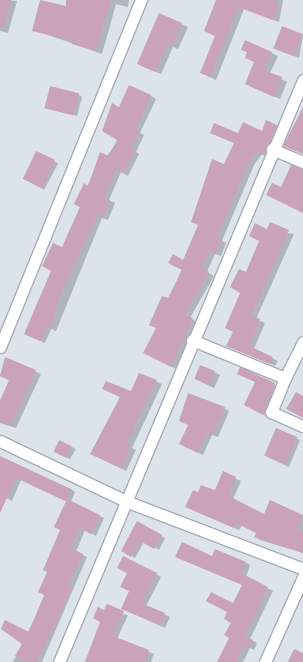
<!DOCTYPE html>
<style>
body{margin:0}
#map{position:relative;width:303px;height:662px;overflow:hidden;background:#dde3ea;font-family:Montserrat,sans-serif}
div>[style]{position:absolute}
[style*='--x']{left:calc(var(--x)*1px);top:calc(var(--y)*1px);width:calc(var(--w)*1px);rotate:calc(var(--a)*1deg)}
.shadow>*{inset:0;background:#0003;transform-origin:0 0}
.building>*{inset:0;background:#caa3ba;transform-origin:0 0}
.roads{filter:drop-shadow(1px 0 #a7adb3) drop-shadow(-1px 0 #a7adb3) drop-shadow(0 1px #a7adb3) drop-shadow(0 -1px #a7adb3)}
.street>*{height:11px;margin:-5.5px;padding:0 5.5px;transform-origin:5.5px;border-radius:5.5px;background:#fff}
span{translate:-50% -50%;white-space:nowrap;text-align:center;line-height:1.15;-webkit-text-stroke:3.5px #fff;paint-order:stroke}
</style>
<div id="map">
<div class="shadow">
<div style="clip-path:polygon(0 0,17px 1px,8px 33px,0 31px)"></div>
<div style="clip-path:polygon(83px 0,129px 0,128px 7px,116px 4px,102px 54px,34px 30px)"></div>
<div style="clip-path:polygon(217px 0,283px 0,279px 22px,244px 9px,216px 80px,202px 73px,216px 36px,205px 31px)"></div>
<div style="clip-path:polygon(159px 14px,188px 27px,178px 49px,173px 47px,161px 74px,144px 67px)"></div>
<div style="clip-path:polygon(282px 28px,303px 35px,299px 58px,274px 48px)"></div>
<div style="clip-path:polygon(246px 41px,278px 56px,270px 73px,287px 82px,280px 99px,252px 87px,255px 62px)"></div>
<div style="clip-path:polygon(78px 94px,82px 97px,77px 116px,46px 107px)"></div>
<div style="clip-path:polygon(151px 96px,156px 99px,140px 133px,144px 135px,136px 152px,139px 154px,128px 176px,121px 172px,109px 200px,115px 203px,108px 220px,102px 218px,56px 331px,51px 329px,45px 343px,31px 337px,81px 208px,75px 204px,118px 140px,119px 108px)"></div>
<div style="clip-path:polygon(276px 125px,281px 128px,268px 157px,262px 154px,254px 165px,222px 241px,226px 243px,221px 256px,215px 254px,207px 272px,214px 276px,190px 318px,197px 322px,176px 369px,150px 356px,157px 328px,235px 143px,211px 133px,239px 135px,262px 132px)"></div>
<div style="left:37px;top:152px;width:24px;height:30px;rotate:28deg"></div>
<div style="clip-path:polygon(268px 230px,294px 234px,256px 319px,265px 323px,254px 349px,278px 361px,275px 366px,227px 346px,234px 332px,246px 273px)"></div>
<div style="clip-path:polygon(6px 358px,41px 374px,16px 428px,0 423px,0 400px,10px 381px,0 376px)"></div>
<div style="clip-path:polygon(241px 369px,278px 386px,266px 416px,245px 405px,256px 382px)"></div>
<div style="clip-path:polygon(214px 372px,220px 375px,214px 388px,201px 382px)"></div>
<div style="clip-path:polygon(140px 374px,162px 384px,132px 448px,136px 450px,126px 471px,91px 454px,121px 397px,132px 393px)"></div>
<div style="clip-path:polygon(224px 408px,229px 411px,218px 437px,212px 435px,203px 455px,185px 447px)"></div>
<div style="clip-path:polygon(276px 429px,300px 440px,289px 467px,267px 457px)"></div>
<div style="clip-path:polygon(59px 441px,76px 449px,70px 459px,58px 454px)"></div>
<div style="clip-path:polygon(0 464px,71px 489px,75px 492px,71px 502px,104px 518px,96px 536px,85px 530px,76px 552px,87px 557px,42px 662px,13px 662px,46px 595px,67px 501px,21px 480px,12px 501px,6px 498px,0 510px)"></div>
<div style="clip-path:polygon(223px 473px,241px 481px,233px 499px,264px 516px,296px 513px,303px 516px,303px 553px,260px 540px,255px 537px,257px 533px,242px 525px,239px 530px,186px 507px,198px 493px,215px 492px)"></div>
<div style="clip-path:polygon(137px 523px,165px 538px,159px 550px,144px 542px,135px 558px,122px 551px)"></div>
<div style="clip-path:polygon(213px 557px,245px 562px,250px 565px,246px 577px,273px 591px,250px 639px,257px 643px,254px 650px,250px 648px,243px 662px,218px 662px,231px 638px,234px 605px,243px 586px)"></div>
<div style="clip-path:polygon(156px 574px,161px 577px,146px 606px,170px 617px,165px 628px,127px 611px)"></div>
<div style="clip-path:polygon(105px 611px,128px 615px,117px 639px,154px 654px,151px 662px,85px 662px)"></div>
</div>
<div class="building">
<div style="clip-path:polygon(0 0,11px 0,3px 28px,0 27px)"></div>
<div style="clip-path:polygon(40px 0,66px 6px,66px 0,111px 0,96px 51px,72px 44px,73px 41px,32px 31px)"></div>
<div style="clip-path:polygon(216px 0,275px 0,279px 5px,273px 20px,238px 7px,210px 77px,200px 73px,215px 36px,204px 31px)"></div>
<div style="clip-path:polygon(159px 13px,182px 23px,172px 46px,167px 44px,155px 72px,137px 64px)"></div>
<div style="left:282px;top:26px;width:22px;height:24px;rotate:21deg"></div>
<div style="clip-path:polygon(245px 40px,272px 52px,264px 70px,282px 77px,274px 97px,245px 84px,254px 62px,245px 58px,247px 52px,241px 50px)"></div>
<div style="clip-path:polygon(129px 85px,151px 95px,136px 129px,140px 132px,131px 148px,135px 150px,123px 173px,116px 170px,104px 196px,110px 200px,102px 218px,97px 215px,60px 296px,50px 329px,46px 327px,40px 341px,24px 334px,51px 271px,42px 266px,53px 243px,62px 247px,80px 207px,74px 204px,84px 183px,88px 186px,100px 152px,109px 156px,117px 140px,102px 131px,112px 103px,119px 107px)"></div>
<div style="left:50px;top:86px;width:30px;height:23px;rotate:14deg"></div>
<div style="clip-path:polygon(303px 107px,303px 154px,283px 146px)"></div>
<div style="clip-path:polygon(266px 120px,277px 125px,263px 155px,256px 152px,249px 162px,217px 237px,222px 239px,216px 254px,209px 251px,202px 268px,209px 272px,185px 315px,193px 318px,171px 367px,143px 353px,156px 328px,149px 325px,162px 296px,168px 298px,182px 270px,168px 263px,173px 254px,183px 260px,198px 225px,191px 222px,212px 159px,224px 164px,234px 143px,210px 133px,214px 123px,238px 133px,243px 122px,262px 131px)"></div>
<div style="left:36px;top:151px;width:21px;height:31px;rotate:25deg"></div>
<div style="clip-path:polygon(291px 165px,303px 169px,303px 213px,266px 195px,272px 183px,281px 187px)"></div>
<div style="clip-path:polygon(270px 222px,289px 230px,251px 316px,260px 319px,249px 346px,273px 357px,270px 364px,226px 346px,233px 332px,225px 328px,240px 293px,230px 287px,239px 269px,246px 272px,259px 241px,249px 236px,255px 223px,267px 229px)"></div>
<div style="clip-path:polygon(5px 357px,36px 370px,11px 425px,0 421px,0 401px,9px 380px,0 376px)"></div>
<div style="left:200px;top:365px;width:16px;height:15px;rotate:22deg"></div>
<div style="clip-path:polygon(240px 367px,275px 383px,263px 415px,244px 405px,255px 382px,237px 374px)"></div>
<div style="clip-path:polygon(139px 373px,157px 380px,126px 444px,131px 446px,121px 468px,90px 454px,120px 397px,102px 389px,106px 381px,131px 391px)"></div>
<div style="clip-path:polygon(296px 392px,303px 396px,303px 418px,286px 409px)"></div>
<div style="clip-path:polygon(188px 393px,225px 407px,213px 435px,207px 433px,198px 453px,179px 444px,188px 425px,179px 421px)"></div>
<div style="left:276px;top:428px;width:23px;height:30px;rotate:23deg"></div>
<div style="left:59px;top:440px;width:14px;height:13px;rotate:25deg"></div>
<div style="clip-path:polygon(0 456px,71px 489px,65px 501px,16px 478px,0 513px)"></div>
<div style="clip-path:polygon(223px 471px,236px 477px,229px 496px,264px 514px,270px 500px,303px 515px,297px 529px,303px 532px,303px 553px,254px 537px,256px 533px,236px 523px,234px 528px,185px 507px,193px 490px,198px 492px,201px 485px,215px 490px)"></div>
<div style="clip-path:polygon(67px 499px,100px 515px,91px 534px,79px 528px,71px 548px,83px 554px,68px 585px,72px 587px,37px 662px,26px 662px,15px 656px,22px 644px,1px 629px,5px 620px,29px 632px,44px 595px,38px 592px,47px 572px,43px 570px,60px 530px,54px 527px)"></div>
<div style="clip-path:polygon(137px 521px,162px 535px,154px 549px,140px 541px,131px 557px,121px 551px)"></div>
<div style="clip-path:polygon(182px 542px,212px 556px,215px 549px,246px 562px,241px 573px,268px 587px,245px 636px,253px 640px,248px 648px,244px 646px,236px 662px,217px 662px,229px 638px,224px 635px,231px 623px,224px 619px,227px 612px,206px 601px,211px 592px,233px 603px,242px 585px,175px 557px)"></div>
<div style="clip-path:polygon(123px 556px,157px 573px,141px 603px,165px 613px,160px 625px,121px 609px,129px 591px,120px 587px,127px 573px,117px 568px)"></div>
<div style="clip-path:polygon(107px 604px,124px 611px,113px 636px,149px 650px,145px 662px,85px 662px,100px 622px,93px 618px,98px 607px,104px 610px)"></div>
<div style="clip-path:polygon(294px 649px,303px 653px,303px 662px,288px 662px)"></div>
</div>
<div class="roads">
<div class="street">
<div style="--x:272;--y:149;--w:34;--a:23"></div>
<div style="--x:192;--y:340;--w:100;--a:22.2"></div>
<div style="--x:285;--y:378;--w:40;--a:-63.4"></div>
<div style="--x:0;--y:347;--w:375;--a:-67.9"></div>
<div style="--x:285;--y:378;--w:37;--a:112"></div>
<div style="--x:271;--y:412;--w:35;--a:24"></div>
<div style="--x:0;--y:441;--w:142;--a:25.5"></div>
<div style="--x:128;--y:502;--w:187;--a:20.9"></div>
<div style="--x:59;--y:662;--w:631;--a:-67.25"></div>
<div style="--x:265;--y:662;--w:93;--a:-65.9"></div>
</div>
</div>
</div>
